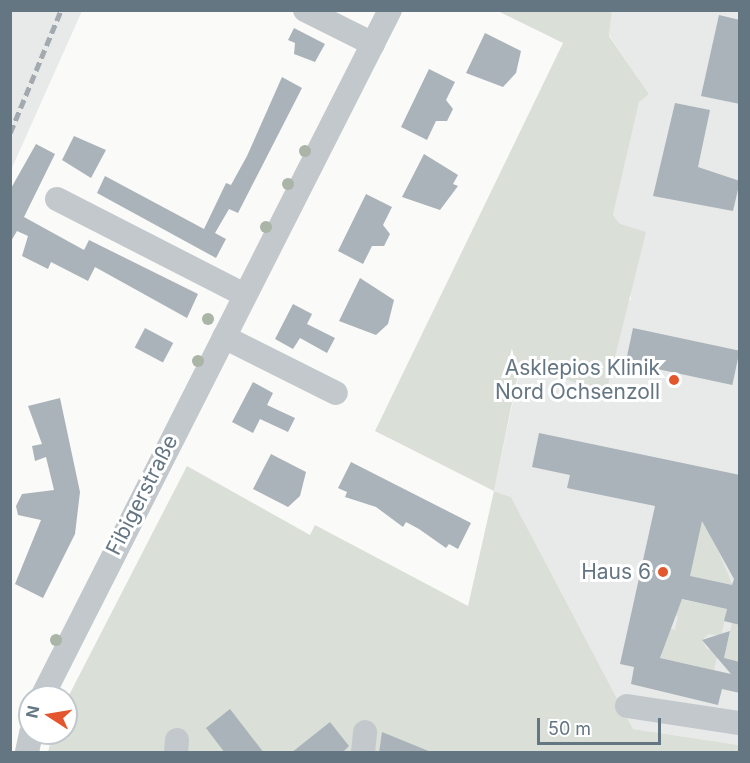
<!DOCTYPE html>
<meta charset="utf-8">
<style>
body{margin:0}
#map{position:relative;width:750px;height:763px;overflow:hidden;background:#fafaf8;font-family:Inter,sans-serif}
div>[style]{position:absolute}
[style*='--x']{left:calc(var(--x)*1px);top:calc(var(--y)*1px);width:calc(var(--w)*1px);rotate:calc(var(--a)*1deg)}
.built>*{inset:0;background:#e8e9e9}
.green>*{inset:0;background:#dadfd7}
.building>*{inset:0;background:#aab3b9;transform-origin:0 0}
.minor>*{height:24px;margin:-12px;padding:0 12px;transform-origin:12px;border-radius:12px;background:#c3c8cc}
.rail>*{height:4.5px;margin-top:-2.25px;transform-origin:0;background:repeating-linear-gradient(90deg,#a2aab0 0 9px,transparent 0 13.5px)}
.trees>*{width:12px;height:12px;margin:-6px;border-radius:50%;background:#aab4a7}
.dots>*{width:16px;height:16px;translate:-50% -50%;box-sizing:border-box;border:3px solid #fff;border-radius:50%}
span{translate:-50% -50%;white-space:nowrap;text-align:center;line-height:1.15;-webkit-text-stroke:6px #fff;paint-order:stroke}
.poi-label{font-size:21px;color:#657683}
.right{translate:-100% -50%;text-align:right}
.street-label{font-size:21px;color:#657683}
.frame{position:absolute;inset:0;border:12px solid #657683;pointer-events:none}
.north{position:absolute;left:18px;top:685px;width:60px;height:60px;box-sizing:border-box;background:#fff;border:2px solid #c1c8cd;border-radius:50%;rotate:282deg;font-size:16px;font-weight:700;line-height:24px;text-align:center;color:#657683}
.north::after{content:'';display:block;margin:auto;width:21px;height:27px;background:#e4572e;clip-path:polygon(50% 0,100% 100%,50% 72%,0 100%)}
.scale{position:absolute;left:537px;top:718px;width:124px;height:27px;box-sizing:border-box;border:3px solid #657683;border-top:0;padding-left:8px;font-size:18px;line-height:21px;white-space:nowrap;color:#657683;-webkit-text-stroke:4px #fff;paint-order:stroke}
</style>
<div id="map">
<div class="built">
<div style="clip-path:polygon(11px 10px,82px 11px,11px 170px,10px 11px)"></div>
<div style="clip-path:polygon(612px 11px,739px 11px,739px 745px,633px 729px,511px 497px,494px 491px,521px 363px,606px 393px,626px 299px,631px 300px,620px 224px,613px 215px,639px 101px,649px 94px,609px 35px)"></div>
</div>
<div class="green">
<div style="clip-path:polygon(498px 11px,612px 11px,609px 36px,649px 94px,639px 102px,613px 215px,620px 224px,646px 232px,606px 393px,520px 364px,494px 491px,511px 497px,633px 729px,739px 745px,739px 752px,48px 752px,53px 733px,66px 733px,66px 701px,187px 466px,310px 535px,315px 525px,468px 606px,494px 491px,375px 431px,563px 43px)"></div>
<div style="clip-path:polygon(698px 516px,704px 517px,733px 586px,684px 575px,691px 570px)"></div>
<div style="clip-path:polygon(674px 598px,727px 609px,721px 636px,709px 634px,702px 640px,707px 649px,718px 652px,714px 670px,661px 658px,667px 628px,675px 630px,678px 616px,671px 614px)"></div>
<div style="clip-path:polygon(732px 623px,739px 625px,739px 662px,724px 658px)"></div>
</div>
<div class="building">
<div style="clip-path:polygon(719px 15px,740px 20px,740px 104px,701px 96px)"></div>
<div style="clip-path:polygon(294px 28px,325px 44px,315px 62px,294px 54px,295px 43px,288px 40px)"></div>
<div style="clip-path:polygon(485px 33px,521px 51px,516px 73px,503px 87px,466px 73px)"></div>
<div style="clip-path:polygon(429px 69px,455px 82px,446px 100px,453px 109px,447px 121px,436px 121px,427px 140px,401px 127px)"></div>
<div style="clip-path:polygon(282px 77px,302px 88px,238px 213px,229px 209px,215px 233px,226px 239px,216px 258px,97px 193px,105px 176px,204px 229px,226px 183px,231px 185px,247px 156px)"></div>
<div style="clip-path:polygon(675px 103px,710px 110px,698px 167px,740px 181px,733px 211px,653px 196px)"></div>
<div style="clip-path:polygon(74px 136px,106px 150px,91px 178px,62px 160px)"></div>
<div style="clip-path:polygon(36px 144px,55px 154px,24px 217px,84px 250px,89px 240px,198px 294px,187px 318px,95px 267px,88px 281px,51px 262px,48px 269px,22px 256px,28px 236px,17px 231px,10px 243px,10px 190px)"></div>
<div style="clip-path:polygon(424px 154px,458px 175px,453px 184px,458px 186px,440px 210px,402px 197px)"></div>
<div style="clip-path:polygon(366px 194px,392px 207px,383px 225px,390px 234px,384px 246px,372px 246px,363px 264px,338px 251px)"></div>
<div style="clip-path:polygon(360px 278px,394px 300px,388px 324px,376px 335px,339px 321px)"></div>
<div style="clip-path:polygon(293px 304px,312px 314px,307px 324px,335px 338px,327px 353px,300px 338px,293px 349px,275px 339px)"></div>
<div style="left:145px;top:328px;width:32px;height:22px;rotate:28deg"></div>
<div style="left:633px;top:328px;width:109px;height:35px;rotate:12deg"></div>
<div style="clip-path:polygon(253px 382px,273px 393px,267px 405px,295px 418px,288px 432px,260px 419px,253px 433px,232px 422px)"></div>
<div style="clip-path:polygon(60px 398px,80px 492px,75px 534px,43px 598px,15px 584px,41px 520px,18px 515px,16px 506px,22px 494px,54px 490px,46px 457px,35px 461px,32px 446px,42px 444px,28px 406px)"></div>
<div style="clip-path:polygon(evenodd,539px 433px,740px 475px,740px 625px,724px 621px,727px 609px,682px 599px,660px 658px,731px 674px,702px 640px,730px 631px,724px 658px,740px 662px,740px 693px,722px 689px,718px 705px,631px 684px,634px 667px,620px 664px,655px 506px,567px 488px,570px 475px,532px 467px,539px 433px,702px 521px,734px 579px,732px 585px,690px 576px,702px 521px)"></div>
<div style="clip-path:polygon(271px 454px,306px 472px,300px 496px,288px 507px,253px 489px)"></div>
<div style="clip-path:polygon(351px 462px,471px 523px,458px 549px,449px 544px,446px 548px,419px 529px,406px 522px,403px 527px,376px 507px,345px 497px,347px 492px,338px 488px)"></div>
<div style="clip-path:polygon(230px 709px,264px 753px,225px 753px,206px 728px)"></div>
<div style="clip-path:polygon(330px 722px,349px 746px,342px 753px,291px 753px)"></div>
<div style="clip-path:polygon(382px 732px,431px 752px,431px 753px,379px 753px)"></div>
</div>
<div class="minor">
<div style="--x:305;--y:10;--w:76;--a:26.6"></div>
<div style="--x:57;--y:199;--w:211;--a:27.1"></div>
<div style="--x:224;--y:337;--w:125;--a:26.6"></div>
<div style="--x:42;--y:697;--w:770;--a:-63.14"></div>
<div style="--x:627;--y:706;--w:114;--a:8.6"></div>
<div style="--x:27;--y:752;--w:19;--a:-78"></div>
<div style="--x:176;--y:752;--w:12;--a:-85"></div>
<div style="--x:363;--y:752;--w:20;--a:-84"></div>
</div>
<div class="rail">
<div style="--x:10;--y:133;--w:133;--a:-67.5"></div>
</div>
<div class="trees">
<div style="left:305px;top:151px"></div>
<div style="left:288px;top:184px"></div>
<div style="left:266px;top:227px"></div>
<div style="left:208px;top:319px"></div>
<div style="left:198px;top:361px"></div>
<div style="left:56px;top:640px"></div>
</div>
<div class="dots">
<div style="left:674px;top:380px;background:#e4572e"></div>
<div style="left:663px;top:572px;background:#e4572e"></div>
</div>
<div class="poi-label">
<span class="right" style="left:660px;top:380px">Asklepios Klinik<br>Nord Ochsenzoll</span>
<span class="right" style="left:651px;top:572px">Haus 6</span>
</div>
<div class="street-label">
<span style="left:142px;top:495px;rotate:-63deg">Fibigerstraße</span>
</div>
<div class="frame"></div>
<div class="north">N</div>
<div class="scale">50 m</div>
</div>
